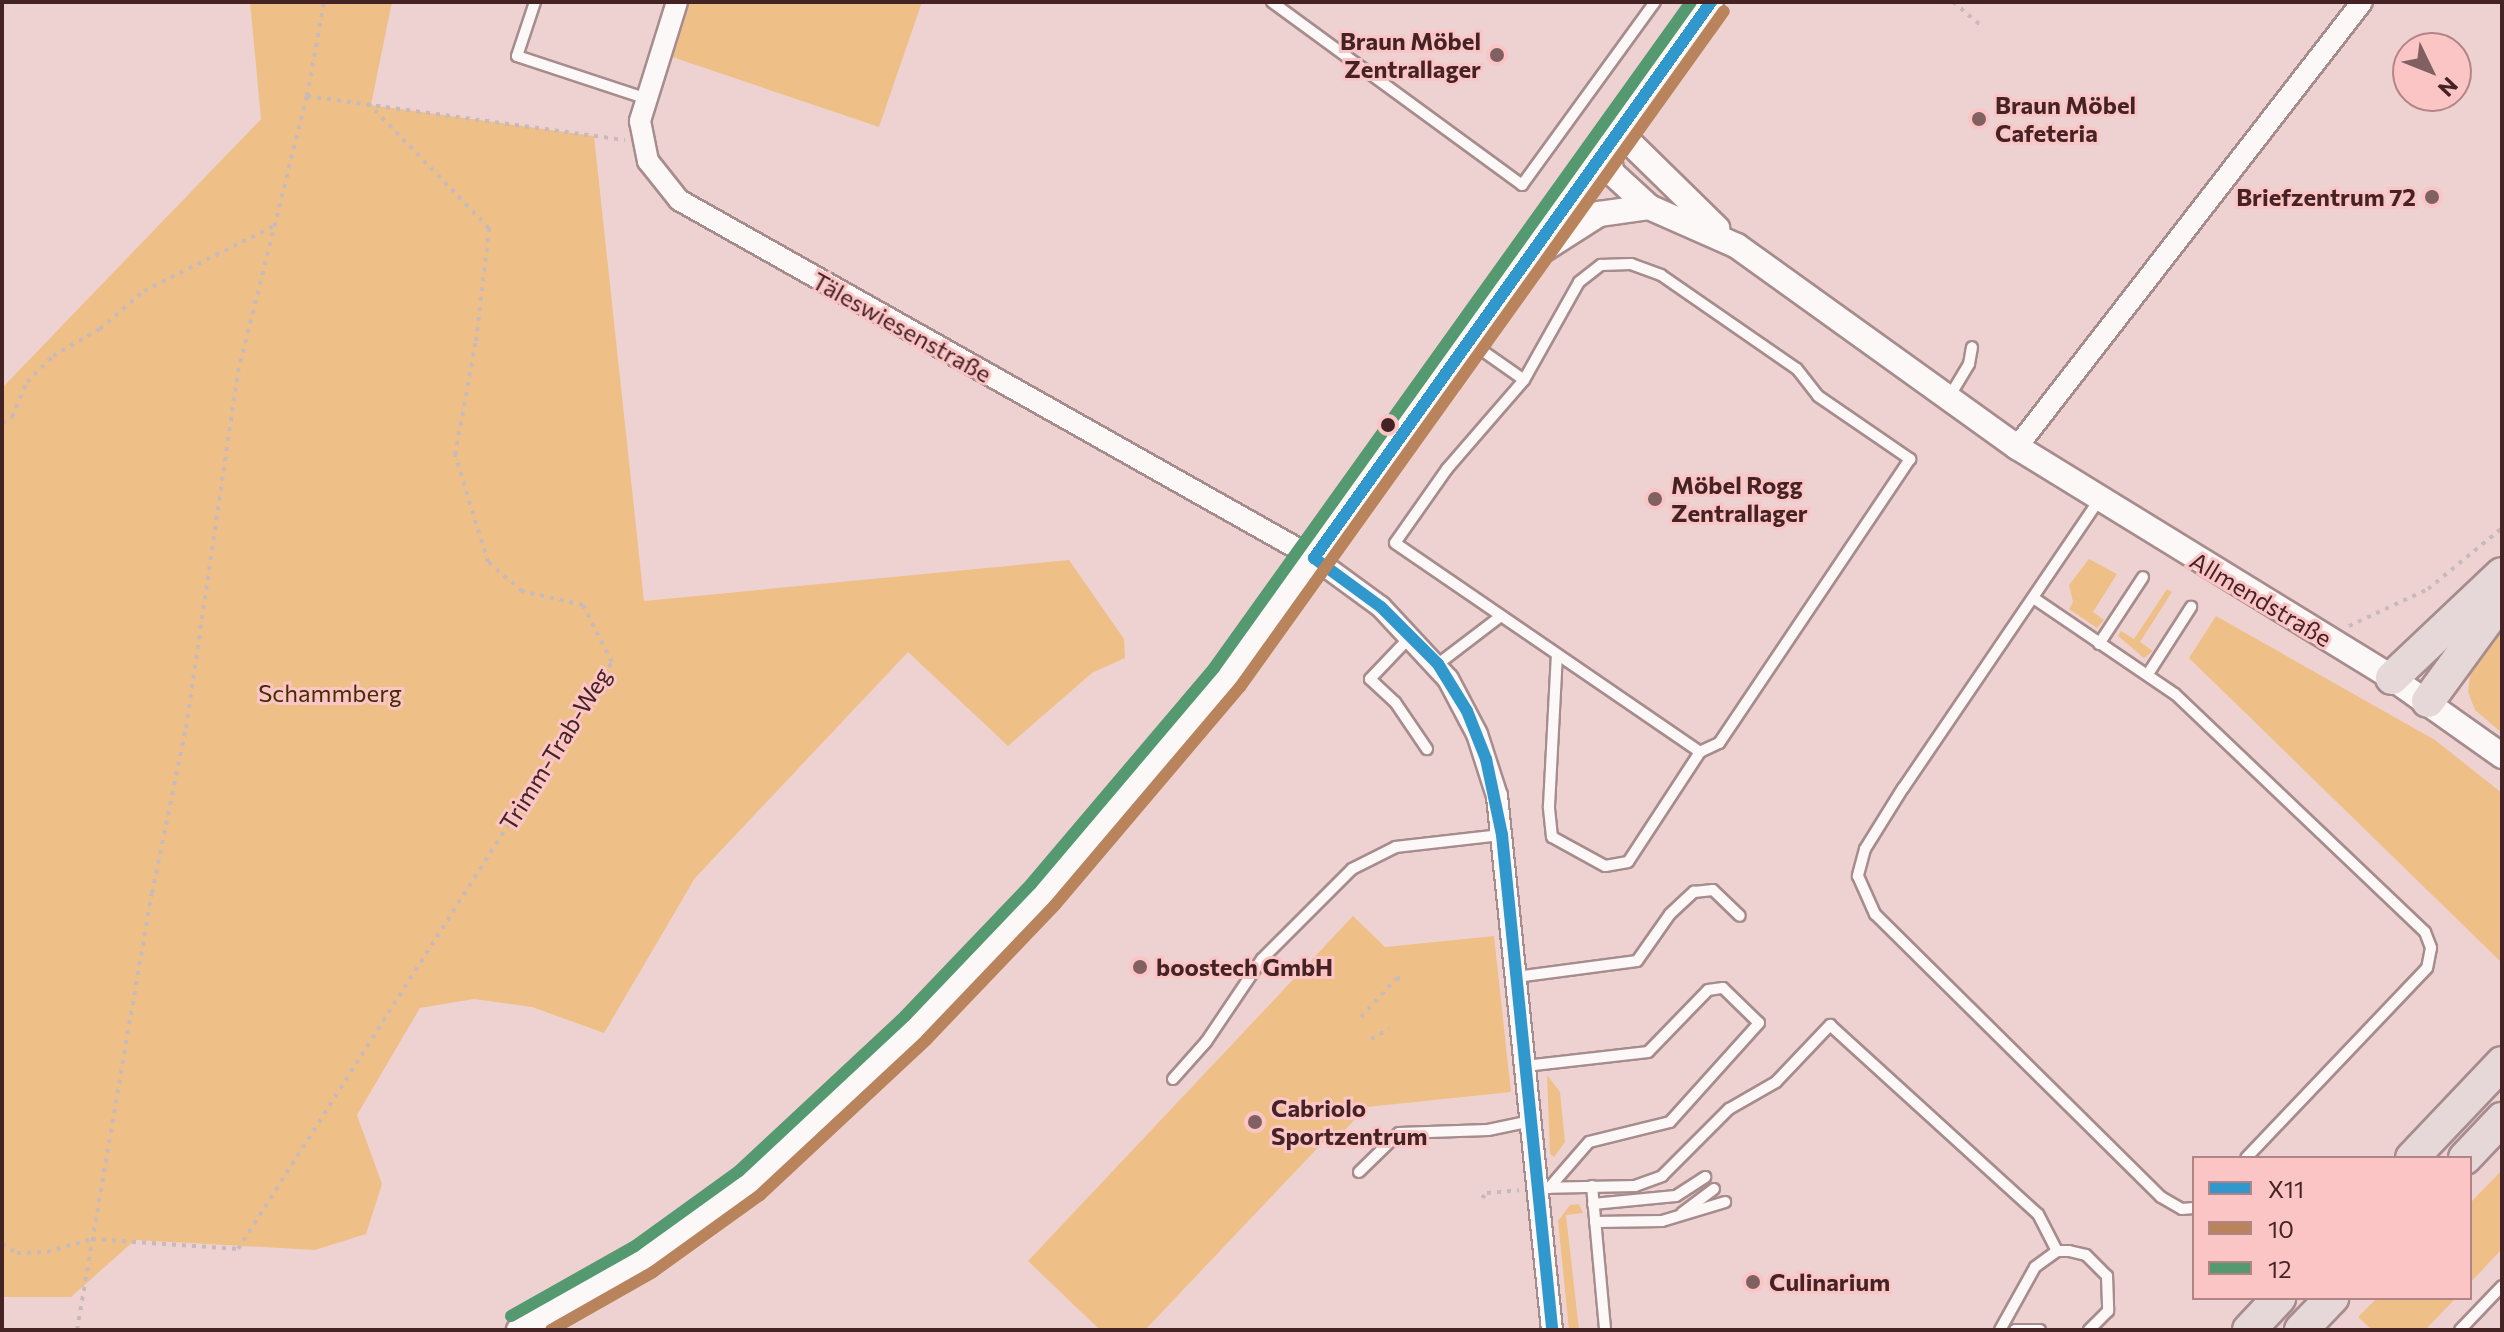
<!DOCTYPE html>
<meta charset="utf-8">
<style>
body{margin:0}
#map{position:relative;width:2504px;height:1332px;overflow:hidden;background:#eed2d2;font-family:Commissioner,sans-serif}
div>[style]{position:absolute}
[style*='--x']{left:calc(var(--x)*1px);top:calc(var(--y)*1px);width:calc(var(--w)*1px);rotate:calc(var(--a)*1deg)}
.green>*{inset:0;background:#eec087}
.path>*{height:4px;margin-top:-2px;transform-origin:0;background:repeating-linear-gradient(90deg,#c8b9ba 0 4px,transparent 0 10px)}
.roads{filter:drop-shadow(2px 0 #a78c8d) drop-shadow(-2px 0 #a78c8d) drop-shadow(0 2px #a78c8d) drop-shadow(0 -2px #a78c8d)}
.service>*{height:10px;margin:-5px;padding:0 5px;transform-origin:5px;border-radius:5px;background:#fcf8f8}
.minor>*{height:20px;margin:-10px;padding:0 10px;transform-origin:10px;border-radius:10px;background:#fcf8f8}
.tertiary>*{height:24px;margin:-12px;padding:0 12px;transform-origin:12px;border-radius:12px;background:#fcf8f8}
.trunk>*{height:32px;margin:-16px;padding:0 16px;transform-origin:16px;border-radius:16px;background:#e6d8d8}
.bus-1>*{height:12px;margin:-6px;padding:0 6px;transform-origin:6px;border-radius:6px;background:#3198cd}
.bus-2>*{height:12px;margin:-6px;padding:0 6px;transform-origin:6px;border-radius:6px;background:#b9835c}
.bus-3>*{height:12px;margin:-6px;padding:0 6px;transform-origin:6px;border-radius:6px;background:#54996f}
.dots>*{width:22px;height:22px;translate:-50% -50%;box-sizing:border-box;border:4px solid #fbc5c6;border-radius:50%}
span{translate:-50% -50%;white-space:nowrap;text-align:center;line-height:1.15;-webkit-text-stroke:6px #fbc5c6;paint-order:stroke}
.poi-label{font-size:24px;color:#452324;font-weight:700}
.right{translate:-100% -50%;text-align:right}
.left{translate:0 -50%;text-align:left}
.street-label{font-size:24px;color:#452324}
.park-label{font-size:24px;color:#452d00}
.frame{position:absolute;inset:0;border:4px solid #452324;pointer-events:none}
.legend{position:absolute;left:2192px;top:1156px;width:280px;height:144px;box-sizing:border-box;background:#fbc5c6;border:2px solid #b28485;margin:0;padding:10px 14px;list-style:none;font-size:24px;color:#452324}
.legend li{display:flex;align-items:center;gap:16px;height:40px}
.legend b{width:40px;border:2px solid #b28485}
.north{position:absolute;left:2392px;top:32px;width:80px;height:80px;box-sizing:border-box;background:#fbc5c6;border:2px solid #b28485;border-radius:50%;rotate:133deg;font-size:22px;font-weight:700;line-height:32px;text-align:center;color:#452324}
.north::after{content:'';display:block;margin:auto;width:28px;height:36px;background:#806061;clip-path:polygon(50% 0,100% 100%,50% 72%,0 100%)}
</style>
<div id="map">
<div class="green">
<div style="clip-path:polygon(250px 2px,392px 2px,371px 105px,594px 136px,644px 601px,1069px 560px,1124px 639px,1125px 658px,1092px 673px,1008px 746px,908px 652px,695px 878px,604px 1033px,532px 1007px,474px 999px,420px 1008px,357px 1115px,382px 1184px,366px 1234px,315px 1250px,135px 1240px,71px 1297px,2px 1297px,2px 388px,261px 119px)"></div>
<div style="clip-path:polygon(689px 2px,922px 2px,879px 127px,669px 56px)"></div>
<div style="clip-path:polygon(2089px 559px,2117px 574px,2093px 612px,2104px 620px,2097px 628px,2069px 609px,2073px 602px,2069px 585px)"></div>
<div style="clip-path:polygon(2167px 589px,2172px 592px,2140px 642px,2153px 651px,2144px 658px,2118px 636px,2121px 631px,2134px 639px)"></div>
<div style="clip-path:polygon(2216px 616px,2435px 740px,2502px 793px,2502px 963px,2189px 658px)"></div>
<div style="clip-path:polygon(2502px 620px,2502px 733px,2475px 710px,2468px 692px,2471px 666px)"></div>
<div style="clip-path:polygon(1353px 916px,1385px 947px,1494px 936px,1511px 1092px,1367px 1107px,1332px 1143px,1327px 1138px,1145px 1330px,1100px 1330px,1028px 1261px)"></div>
<div style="clip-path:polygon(1547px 1075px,1560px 1092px,1565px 1142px,1554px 1157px,1550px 1154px)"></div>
<div style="clip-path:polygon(2502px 1170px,2502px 1249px,2470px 1283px,2470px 1203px)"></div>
<div style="clip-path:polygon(1570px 1205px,1579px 1204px,1583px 1213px,1566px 1215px,1579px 1330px,1569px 1330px,1558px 1221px)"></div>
<div style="clip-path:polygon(2377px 1298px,2456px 1298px,2425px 1330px,2372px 1330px,2358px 1317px)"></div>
</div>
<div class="path">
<div style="--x:1953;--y:2;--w:40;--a:40"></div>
<div style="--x:307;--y:96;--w:321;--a:7.9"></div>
<div style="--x:2;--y:423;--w:12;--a:-31"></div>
<div style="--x:12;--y:417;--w:38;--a:-67"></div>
<div style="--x:27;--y:382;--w:37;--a:-45"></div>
<div style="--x:53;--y:356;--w:54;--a:-29.9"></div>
<div style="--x:100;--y:329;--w:58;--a:-40.8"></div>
<div style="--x:144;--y:291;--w:148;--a:-26.6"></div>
<div style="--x:2349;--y:626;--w:87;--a:-25.1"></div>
<div style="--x:2428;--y:589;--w:96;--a:-39.5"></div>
<div style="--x:1361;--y:1017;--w:52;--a:-47.4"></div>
<div style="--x:1396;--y:979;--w:9;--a:-13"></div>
<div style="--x:1371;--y:1039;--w:21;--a:-29"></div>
<div style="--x:1482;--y:1198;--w:7;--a:-45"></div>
<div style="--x:1487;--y:1193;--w:32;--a:-5"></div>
<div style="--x:2;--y:1244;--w:17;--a:31"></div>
<div style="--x:17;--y:1253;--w:30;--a:-2"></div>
<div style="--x:47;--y:1252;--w:47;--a:-16.1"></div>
<div style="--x:92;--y:1239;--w:146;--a:3.9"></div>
<div style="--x:238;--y:1249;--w:696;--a:-57.5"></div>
<div style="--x:612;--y:662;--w:64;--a:-117"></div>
<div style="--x:583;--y:605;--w:63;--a:-167.1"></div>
<div style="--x:522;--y:591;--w:45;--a:-139.5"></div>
<div style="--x:488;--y:562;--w:112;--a:-107.1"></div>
<div style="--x:455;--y:455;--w:116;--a:-79.6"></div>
<div style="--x:476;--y:341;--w:114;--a:-83.4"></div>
<div style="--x:489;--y:228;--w:171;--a:-134.1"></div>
<div style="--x:77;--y:1330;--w:443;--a:-80.3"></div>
<div style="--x:152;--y:893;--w:168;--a:-78.4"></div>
<div style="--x:186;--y:728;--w:360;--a:-81.7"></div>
<div style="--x:238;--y:372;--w:284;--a:-76"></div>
<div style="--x:307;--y:96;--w:96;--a:-79.7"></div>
</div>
<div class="roads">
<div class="service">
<div style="--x:535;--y:2;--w:57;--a:108.4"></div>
<div style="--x:517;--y:56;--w:135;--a:18.2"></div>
<div style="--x:1272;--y:2;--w:310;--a:36.2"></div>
<div style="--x:1522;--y:185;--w:226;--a:-54"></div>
<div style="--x:1470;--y:342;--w:66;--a:35.1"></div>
<div style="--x:1524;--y:380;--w:118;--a:130.9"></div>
<div style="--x:1447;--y:469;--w:90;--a:125.1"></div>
<div style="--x:1395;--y:543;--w:370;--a:34.4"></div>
<div style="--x:1524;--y:380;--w:112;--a:-60.7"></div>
<div style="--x:1579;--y:282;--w:28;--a:-38"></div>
<div style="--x:1601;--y:265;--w:30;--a:-2"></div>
<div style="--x:1631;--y:264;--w:32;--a:20"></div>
<div style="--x:1661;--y:275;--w:165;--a:34.7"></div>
<div style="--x:1797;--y:369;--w:34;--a:52"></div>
<div style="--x:1818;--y:396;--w:112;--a:34.4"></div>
<div style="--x:1910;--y:459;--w:342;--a:123.9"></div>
<div style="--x:1719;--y:743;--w:21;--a:155"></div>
<div style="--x:1700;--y:752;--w:131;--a:123.2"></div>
<div style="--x:1628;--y:862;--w:23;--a:170"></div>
<div style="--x:1605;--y:866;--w:60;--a:-151.3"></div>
<div style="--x:1552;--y:837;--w:31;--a:-96"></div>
<div style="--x:1549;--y:806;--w:151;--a:-87"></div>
<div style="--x:1948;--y:399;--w:41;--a:-59"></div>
<div style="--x:1969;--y:364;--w:17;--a:-80"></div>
<div style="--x:2099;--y:500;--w:348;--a:124.2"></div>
<div style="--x:1903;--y:788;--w:72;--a:121.9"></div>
<div style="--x:1865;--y:849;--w:28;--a:105"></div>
<div style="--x:1858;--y:876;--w:42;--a:65.9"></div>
<div style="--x:1875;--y:914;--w:402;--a:44.7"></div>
<div style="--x:2161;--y:1197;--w:24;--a:30"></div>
<div style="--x:2182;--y:1209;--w:12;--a:-5"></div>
<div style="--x:2035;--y:599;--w:169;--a:34.2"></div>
<div style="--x:2175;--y:694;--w:345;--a:43.6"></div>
<div style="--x:2425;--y:932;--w:17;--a:69"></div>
<div style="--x:2431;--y:948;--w:20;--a:101"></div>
<div style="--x:2427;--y:968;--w:262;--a:133.6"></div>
<div style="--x:1410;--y:637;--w:58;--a:133.6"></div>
<div style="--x:1370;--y:679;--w:34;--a:43"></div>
<div style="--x:1395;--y:702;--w:57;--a:55.8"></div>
<div style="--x:2099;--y:644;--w:80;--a:-56.7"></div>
<div style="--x:1438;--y:664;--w:79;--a:-37.3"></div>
<div style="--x:2148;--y:674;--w:80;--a:-57.3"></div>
<div style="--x:1516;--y:977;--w:122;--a:-7.5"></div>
<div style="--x:1637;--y:961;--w:57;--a:-54.9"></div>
<div style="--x:1670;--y:914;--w:33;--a:-43"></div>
<div style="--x:1694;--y:892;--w:19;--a:-6"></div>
<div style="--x:1713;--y:890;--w:37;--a:44"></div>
<div style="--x:1525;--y:1066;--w:124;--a:-6.5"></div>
<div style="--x:1648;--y:1052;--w:86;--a:-45.9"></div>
<div style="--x:1708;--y:990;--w:15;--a:-8"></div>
<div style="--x:1723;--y:988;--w:50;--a:44.2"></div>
<div style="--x:1759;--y:1023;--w:133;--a:132"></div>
<div style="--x:1670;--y:1122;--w:83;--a:166.1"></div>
<div style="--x:1589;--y:1142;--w:61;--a:131"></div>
<div style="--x:1173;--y:1079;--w:50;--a:-48.3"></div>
<div style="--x:1206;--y:1042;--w:100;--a:-56"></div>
<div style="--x:1262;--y:959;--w:127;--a:-45"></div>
<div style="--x:1352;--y:869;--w:49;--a:-26.6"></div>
<div style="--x:1396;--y:847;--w:107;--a:-6.5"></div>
<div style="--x:1359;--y:1172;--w:56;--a:-44.3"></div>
<div style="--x:1399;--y:1133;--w:89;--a:-1.9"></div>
<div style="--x:1488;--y:1130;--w:44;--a:-11.8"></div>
<div style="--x:1592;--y:1186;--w:145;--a:84.8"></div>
<div style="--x:1537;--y:1188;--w:98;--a:-1.2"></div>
<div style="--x:1635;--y:1186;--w:29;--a:-20"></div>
<div style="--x:1662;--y:1176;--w:95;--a:-45"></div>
<div style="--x:1729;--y:1109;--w:54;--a:-29.9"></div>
<div style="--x:1776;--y:1082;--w:79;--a:-46.5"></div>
<div style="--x:1830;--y:1025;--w:281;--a:42.3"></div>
<div style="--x:2038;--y:1214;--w:42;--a:62.8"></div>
<div style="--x:1593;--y:1204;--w:83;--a:-5.5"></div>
<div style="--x:1676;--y:1196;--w:35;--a:-33"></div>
<div style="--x:1682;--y:1213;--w:40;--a:-37"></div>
<div style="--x:1595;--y:1222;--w:67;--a:-0.9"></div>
<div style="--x:1662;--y:1221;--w:66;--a:-16.8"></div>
<div style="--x:2000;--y:1330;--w:72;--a:-60.9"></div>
<div style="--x:2035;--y:1267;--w:27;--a:-36"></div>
<div style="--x:2057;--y:1251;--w:12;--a:0"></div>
<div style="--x:2069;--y:1251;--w:17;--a:13"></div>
<div style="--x:2086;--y:1255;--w:30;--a:45"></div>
<div style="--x:2107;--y:1276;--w:35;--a:88"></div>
<div style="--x:2108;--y:1311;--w:27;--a:135"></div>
<div style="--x:2015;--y:1330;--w:25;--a:0"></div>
<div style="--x:2460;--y:1330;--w:61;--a:-46.3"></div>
</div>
<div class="minor">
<div style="--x:677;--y:2;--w:125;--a:107.3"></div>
<div style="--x:640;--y:121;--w:41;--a:78.7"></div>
<div style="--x:648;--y:161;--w:50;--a:51.5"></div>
<div style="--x:679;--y:200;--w:729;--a:29.41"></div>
<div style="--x:1314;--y:558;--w:83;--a:36.2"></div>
<div style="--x:1381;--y:607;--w:98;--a:47.1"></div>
<div style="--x:1448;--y:679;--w:62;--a:62.2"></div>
<div style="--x:1477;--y:734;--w:65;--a:72.1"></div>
<div style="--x:1497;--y:796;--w:537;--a:84.12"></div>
<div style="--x:2017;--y:447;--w:563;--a:-52.21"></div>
</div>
<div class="tertiary">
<div style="--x:1618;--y:131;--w:139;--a:44.4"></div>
<div style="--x:1608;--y:146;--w:26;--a:83"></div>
<div style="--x:1611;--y:172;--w:52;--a:42.6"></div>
<div style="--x:1649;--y:207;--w:96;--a:23.9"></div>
<div style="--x:1737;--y:246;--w:345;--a:35.7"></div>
<div style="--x:2017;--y:447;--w:440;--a:31.6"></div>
<div style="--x:2392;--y:678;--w:135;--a:35.3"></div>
<div style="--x:1543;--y:250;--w:67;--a:-32.7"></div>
<div style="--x:1599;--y:214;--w:50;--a:-8"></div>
<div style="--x:519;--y:1330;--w:144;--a:-29.6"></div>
<div style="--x:644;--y:1259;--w:130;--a:-35.9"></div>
<div style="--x:749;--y:1183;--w:229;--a:-43"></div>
<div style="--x:916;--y:1027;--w:183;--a:-46.1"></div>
<div style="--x:1043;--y:895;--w:285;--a:-49.7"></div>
<div style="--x:1227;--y:678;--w:831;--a:-54.4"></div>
</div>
<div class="trunk">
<div style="--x:2392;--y:678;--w:151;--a:-43.4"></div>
<div style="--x:2428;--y:701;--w:125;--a:-53.8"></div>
<div style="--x:2412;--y:1158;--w:131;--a:-46.5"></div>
<div style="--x:2465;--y:1158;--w:54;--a:-46.5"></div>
<div style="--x:2249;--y:1330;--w:44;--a:-46.8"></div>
<div style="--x:2301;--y:1330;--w:45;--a:-45.9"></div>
</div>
</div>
<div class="bus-1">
<div style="--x:1314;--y:558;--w:83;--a:36.2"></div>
<div style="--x:1381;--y:607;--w:81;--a:45"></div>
<div style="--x:1438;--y:664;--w:55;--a:58.3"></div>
<div style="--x:1467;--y:711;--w:52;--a:68.4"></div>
<div style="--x:1486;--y:759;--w:78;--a:78.1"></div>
<div style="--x:1502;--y:835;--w:498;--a:84.2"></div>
<div style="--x:1314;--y:558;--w:683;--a:-54.47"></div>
</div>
<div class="bus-2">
<div style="--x:551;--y:1330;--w:117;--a:-29.6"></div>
<div style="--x:653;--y:1272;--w:132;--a:-35.7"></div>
<div style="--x:760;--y:1195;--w:229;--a:-43"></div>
<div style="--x:927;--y:1039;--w:185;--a:-46.3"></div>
<div style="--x:1055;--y:905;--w:286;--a:-49.7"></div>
<div style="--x:1240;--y:687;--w:831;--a:-54.4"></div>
</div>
<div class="bus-3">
<div style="--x:511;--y:1316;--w:142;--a:-29.4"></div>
<div style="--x:635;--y:1246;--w:128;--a:-35.8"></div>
<div style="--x:739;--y:1171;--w:227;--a:-43"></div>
<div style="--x:905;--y:1016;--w:182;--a:-46.3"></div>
<div style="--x:1031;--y:884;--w:283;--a:-49.7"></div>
<div style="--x:1214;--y:668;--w:819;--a:-54.39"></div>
</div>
<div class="dots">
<div style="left:1497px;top:55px;background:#806061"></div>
<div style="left:1979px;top:119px;background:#806061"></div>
<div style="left:2432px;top:197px;background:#806061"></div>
<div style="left:1388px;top:425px;background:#452324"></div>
<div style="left:1655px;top:499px;background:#806061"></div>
<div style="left:1140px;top:967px;background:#806061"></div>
<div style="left:1255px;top:1122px;background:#806061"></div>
<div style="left:1753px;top:1282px;background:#806061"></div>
</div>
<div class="poi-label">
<span class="right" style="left:1481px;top:55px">Braun Möbel<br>Zentrallager</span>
<span class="left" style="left:1995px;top:119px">Braun Möbel<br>Cafeteria</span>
<span class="right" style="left:2416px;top:197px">Briefzentrum 72</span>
<span class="left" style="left:1671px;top:499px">Möbel Rogg<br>Zentrallager</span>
<span class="left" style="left:1156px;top:967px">boostech GmbH</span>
<span class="left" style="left:1271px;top:1122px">Cabriolo<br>Sportzentrum</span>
<span class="left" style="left:1769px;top:1282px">Culinarium</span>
</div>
<div class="street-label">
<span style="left:902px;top:327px;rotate:29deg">Täleswiesenstraße</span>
<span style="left:2261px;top:599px;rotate:31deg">Allmendstraße</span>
<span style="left:555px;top:749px;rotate:-58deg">Trimm-Trab-Weg</span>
</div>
<div class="park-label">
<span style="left:330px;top:693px">Schammberg</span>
</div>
<div class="frame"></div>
<ul class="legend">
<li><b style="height:10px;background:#3198cd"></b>X11</li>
<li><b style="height:10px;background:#b9835c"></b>10</li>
<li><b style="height:10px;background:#54996f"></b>12</li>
</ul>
<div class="north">N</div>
</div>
